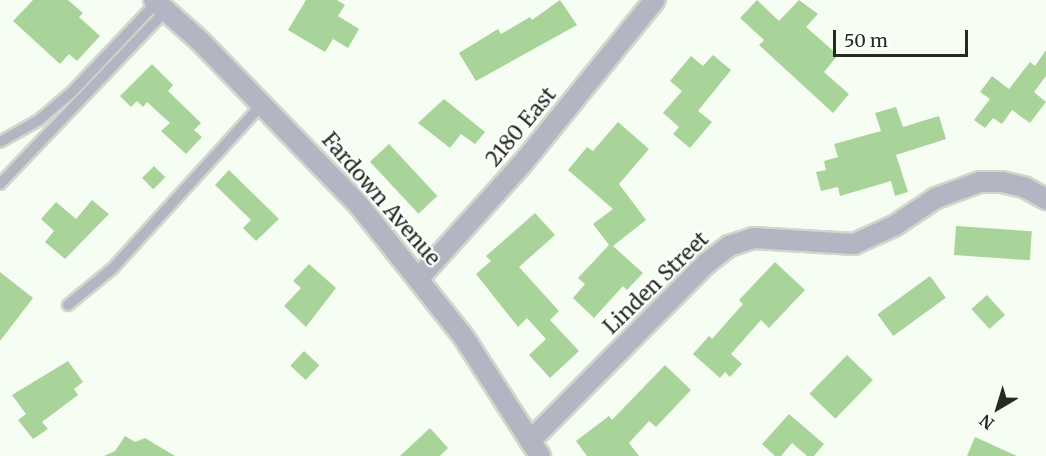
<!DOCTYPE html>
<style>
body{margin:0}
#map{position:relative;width:1046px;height:456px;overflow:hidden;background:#f6fef3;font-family:Merriweather,serif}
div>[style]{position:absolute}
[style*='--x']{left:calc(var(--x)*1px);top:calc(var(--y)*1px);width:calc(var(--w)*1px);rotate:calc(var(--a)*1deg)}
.building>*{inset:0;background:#a8d499;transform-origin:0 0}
.roads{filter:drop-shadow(2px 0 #d0d8cd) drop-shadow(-2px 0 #d0d8cd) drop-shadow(0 2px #d0d8cd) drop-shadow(0 -2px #d0d8cd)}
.lane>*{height:10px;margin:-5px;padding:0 5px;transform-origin:5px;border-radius:5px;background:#b4b5c2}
.street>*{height:20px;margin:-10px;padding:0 10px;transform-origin:10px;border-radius:10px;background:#b4b5c2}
span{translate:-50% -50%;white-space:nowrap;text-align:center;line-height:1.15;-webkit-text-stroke:4.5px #fff;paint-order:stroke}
.street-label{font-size:21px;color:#242b21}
.north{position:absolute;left:968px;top:378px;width:60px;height:60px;-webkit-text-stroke:4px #fff;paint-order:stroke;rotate:218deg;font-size:16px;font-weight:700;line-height:24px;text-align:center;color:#242b21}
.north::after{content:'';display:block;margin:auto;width:21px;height:27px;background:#242b21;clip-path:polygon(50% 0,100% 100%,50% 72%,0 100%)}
.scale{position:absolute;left:833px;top:30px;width:135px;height:27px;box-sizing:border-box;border:3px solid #242b21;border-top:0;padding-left:8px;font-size:18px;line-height:21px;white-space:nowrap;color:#242b21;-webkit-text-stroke:4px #fff;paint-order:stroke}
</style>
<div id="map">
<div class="building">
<div style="clip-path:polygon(33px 0,68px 0,83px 13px,79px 17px,100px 36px,77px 61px,69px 54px,60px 64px,13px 21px)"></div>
<div style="clip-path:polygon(306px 0,337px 0,345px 5px,338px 16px,359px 29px,348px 48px,333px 39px,325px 52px,288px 30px)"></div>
<div style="clip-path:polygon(560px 0,577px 25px,476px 81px,459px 53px,498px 29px,501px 34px,530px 17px,532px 20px)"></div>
<div style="clip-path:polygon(757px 0,779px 21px,799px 0,818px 14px,806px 27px,838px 55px,824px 72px,849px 94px,833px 113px,759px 45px,764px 40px,740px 18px)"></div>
<div style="clip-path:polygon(1046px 50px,1046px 76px,1034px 92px,1046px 102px,1030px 123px,1012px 110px,1002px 124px,993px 118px,985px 128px,974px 120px,990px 99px,980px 92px,992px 76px,1009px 89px,1030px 62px,1035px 66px)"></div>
<div style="clip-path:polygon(713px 55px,731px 70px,698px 111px,712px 122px,690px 148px,673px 134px,679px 127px,663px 113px,682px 91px,670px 81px,691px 56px,703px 66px)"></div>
<div style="clip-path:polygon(152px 64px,173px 85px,168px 91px,201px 123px,194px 130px,202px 137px,186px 154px,161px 131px,170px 123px,147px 102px,143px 107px,137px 101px,131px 107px,120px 96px)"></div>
<div style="clip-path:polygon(444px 99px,485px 132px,475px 144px,461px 134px,450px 148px,418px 123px)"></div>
<div style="clip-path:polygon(896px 107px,903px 127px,939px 116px,946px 139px,896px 155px,908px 192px,895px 196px,891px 181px,840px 196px,838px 187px,821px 191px,816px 172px,826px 170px,824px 161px,838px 157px,834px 144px,881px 131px,875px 113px)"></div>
<div style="clip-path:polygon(618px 122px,649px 149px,619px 184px,646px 220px,613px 246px,643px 273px,627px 290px,623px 286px,594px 318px,573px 298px,585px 284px,578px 278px,609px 245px,593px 224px,613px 209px,568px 170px,587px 147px,593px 151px)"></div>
<div style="left:389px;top:144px;width:71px;height:26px;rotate:47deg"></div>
<div style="left:154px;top:166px;width:16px;height:17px;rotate:45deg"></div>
<div style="clip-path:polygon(229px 170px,279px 219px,256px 241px,243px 228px,251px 220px,215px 185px)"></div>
<div style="clip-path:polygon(92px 200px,109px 214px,65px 259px,45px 242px,54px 231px,41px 219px,56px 202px,76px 219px)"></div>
<div style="clip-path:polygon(535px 213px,555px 235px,519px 267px,559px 311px,550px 320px,579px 351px,550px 378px,529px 355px,546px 339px,527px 318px,518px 327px,476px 274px,491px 261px,486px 256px)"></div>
<div style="left:956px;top:226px;width:76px;height:29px;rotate:4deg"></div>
<div style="clip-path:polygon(775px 262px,805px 290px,769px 328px,761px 320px,731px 354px,742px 364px,730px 377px,725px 372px,720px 378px,693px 354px,709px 336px,712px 339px,743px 304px,739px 300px)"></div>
<div style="clip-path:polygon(309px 264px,336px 288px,306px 327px,284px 306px,301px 288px,293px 281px)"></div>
<div style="clip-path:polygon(0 272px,33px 298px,0 341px)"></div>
<div style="left:930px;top:276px;width:27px;height:65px;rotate:54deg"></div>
<div style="left:987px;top:295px;width:27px;height:21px;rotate:48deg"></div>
<div style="left:304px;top:351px;width:21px;height:20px;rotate:43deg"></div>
<div style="left:847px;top:355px;width:36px;height:54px;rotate:44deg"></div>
<div style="clip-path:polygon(68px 361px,83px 382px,74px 389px,78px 395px,42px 422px,48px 429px,33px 439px,18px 420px,26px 414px,12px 395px)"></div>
<div style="clip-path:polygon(665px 365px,691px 390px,656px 427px,649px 421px,629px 443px,639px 456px,587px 456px,576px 441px,609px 416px,612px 420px)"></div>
<div style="clip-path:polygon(789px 414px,824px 444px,814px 456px,807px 456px,792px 443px,781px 456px,775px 456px,762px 444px)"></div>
<div style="clip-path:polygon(430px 428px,448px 448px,440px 456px,400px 456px)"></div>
<div style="clip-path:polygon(125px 436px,135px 442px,145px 438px,175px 456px,104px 456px,115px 451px)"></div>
<div style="clip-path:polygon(975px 437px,1017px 456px,967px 456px)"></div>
</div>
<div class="roads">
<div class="lane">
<div style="--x:0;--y:142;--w:45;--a:-29.4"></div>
<div style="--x:39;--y:120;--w:43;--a:-40.3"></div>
<div style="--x:72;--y:92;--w:124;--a:-46.6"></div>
<div style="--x:0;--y:184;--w:240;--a:-46.3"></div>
<div style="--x:68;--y:305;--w:58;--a:-39.4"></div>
<div style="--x:113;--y:268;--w:222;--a:-47.7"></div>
</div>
<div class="street">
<div style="--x:154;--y:0;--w:62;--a:41.7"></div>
<div style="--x:200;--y:41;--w:228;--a:45.9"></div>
<div style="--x:359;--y:205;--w:167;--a:51.6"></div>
<div style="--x:463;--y:336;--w:143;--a:57.3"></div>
<div style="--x:418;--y:279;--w:155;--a:-47.9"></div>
<div style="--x:522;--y:164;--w:211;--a:-51"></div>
<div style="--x:530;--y:441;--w:251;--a:-45.2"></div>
<div style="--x:707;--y:263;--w:28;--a:-38"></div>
<div style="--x:729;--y:246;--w:25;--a:-18"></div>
<div style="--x:753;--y:238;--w:101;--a:3.4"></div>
<div style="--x:854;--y:244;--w:44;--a:-24.2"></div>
<div style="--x:894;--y:226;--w:50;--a:-33.7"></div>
<div style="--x:936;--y:198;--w:47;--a:-20"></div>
<div style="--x:980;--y:182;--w:22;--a:0"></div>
<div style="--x:1002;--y:182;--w:23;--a:13"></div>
<div style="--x:1024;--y:187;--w:25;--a:29"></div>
</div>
</div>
<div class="street-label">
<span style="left:521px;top:127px;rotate:-50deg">2180 East</span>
<span style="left:381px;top:199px;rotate:49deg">Fardown Avenue</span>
<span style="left:656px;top:283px;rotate:-44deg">Linden Street</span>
</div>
<div class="north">N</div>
<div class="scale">50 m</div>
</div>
